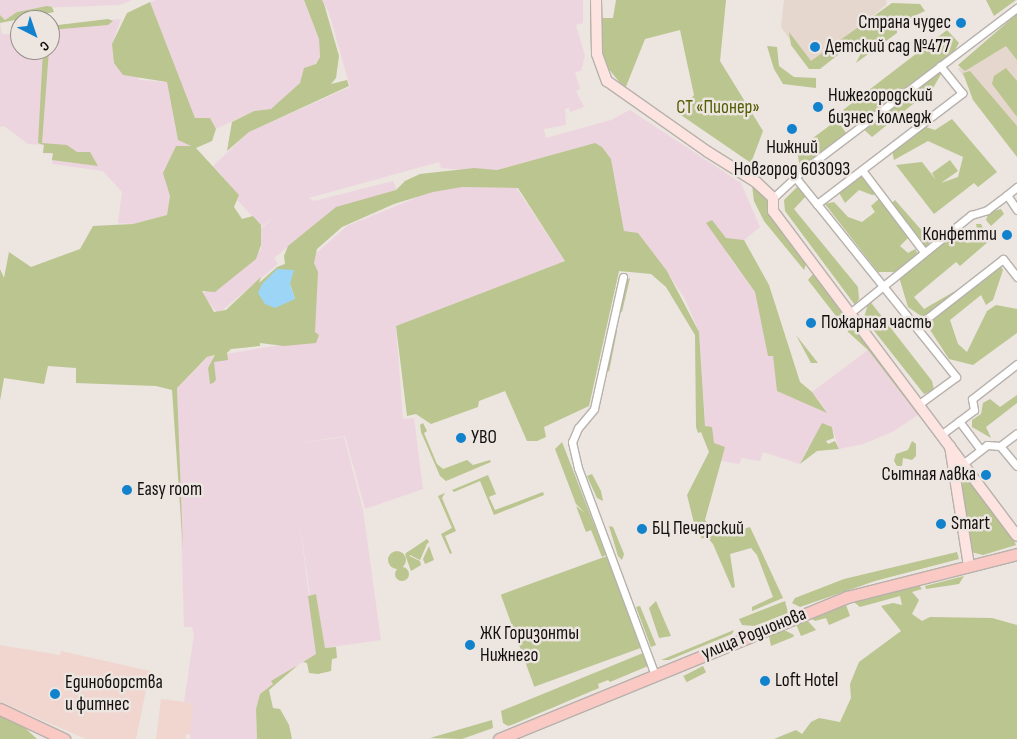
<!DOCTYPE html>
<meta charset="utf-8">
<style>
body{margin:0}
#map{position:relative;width:1017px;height:739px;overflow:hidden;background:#ece5e0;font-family:"Sofia Sans Condensed",sans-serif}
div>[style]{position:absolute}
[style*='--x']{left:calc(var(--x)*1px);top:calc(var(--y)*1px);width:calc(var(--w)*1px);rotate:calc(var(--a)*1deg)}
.commercial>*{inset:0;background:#f0d6cf}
.industrial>*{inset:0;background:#edd5df}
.built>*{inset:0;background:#e5d7cd}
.green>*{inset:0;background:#bac58f;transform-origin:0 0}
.round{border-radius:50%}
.water>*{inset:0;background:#9dd5f6}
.roads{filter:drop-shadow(1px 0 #b7b1ac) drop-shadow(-1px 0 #b7b1ac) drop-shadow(0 1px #b7b1ac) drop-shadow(0 -1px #b7b1ac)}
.street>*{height:7px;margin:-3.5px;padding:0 3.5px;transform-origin:3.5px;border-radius:3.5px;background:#fff}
.secondary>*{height:10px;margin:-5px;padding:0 5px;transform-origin:5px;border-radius:5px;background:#fde4e1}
.primary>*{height:11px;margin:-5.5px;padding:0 5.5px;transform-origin:5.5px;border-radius:5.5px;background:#fac9c4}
.dots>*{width:14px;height:14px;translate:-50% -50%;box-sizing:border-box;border:2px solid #ece5e0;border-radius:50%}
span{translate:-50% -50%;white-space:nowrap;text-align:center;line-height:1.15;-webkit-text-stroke:5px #ece5e0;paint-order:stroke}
.poi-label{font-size:19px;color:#120f0e}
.right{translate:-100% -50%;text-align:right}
.left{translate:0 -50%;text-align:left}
.park-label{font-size:19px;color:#545e04}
.street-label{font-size:19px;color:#120f0e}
.north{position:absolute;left:10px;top:10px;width:50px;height:50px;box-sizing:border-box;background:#ece5e0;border:1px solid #958f8c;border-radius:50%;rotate:139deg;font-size:14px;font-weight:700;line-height:20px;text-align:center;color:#120f0e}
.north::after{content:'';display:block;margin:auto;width:18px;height:22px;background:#1382cc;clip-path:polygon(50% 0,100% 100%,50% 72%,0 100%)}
</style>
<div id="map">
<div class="commercial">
<div style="clip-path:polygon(0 645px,60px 655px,61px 651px,150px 671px,136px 739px,86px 739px,0 702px)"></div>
<div style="clip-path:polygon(161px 699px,194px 703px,191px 735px,186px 734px,186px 739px,156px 739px)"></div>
</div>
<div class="industrial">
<div style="clip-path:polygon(0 0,132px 0,120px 5px,37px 8px,18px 12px,5px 20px,0 15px)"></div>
<div style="clip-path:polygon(156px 0,304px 0,319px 39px,320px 57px,299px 85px,271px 109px,254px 111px,216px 129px,209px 118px,195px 118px,150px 2px)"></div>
<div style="clip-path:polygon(322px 0,583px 0,583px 23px,576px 25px,585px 56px,581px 71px,575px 72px,580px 89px,576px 91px,584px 107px,570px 112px,569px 108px,565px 109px,566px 125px,544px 129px,546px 138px,611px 120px,630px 110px,741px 183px,760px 227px,727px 254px,755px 292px,769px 356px,773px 355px,827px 411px,812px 392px,868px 350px,918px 415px,892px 432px,863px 444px,839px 449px,832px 427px,807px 449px,800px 464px,763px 452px,760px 461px,742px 458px,739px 464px,721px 461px,706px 436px,699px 332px,685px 299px,667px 271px,654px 255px,624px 231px,611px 159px,595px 143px,497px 170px,452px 169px,441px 168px,439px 162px,309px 198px,314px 201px,393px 181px,397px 190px,336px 208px,274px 258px,278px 264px,218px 314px,202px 294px,261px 250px,260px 229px,276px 216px,262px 226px,237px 200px,239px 195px,213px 166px,249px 132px,350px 87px,329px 13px)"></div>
<div style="clip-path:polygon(121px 19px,112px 44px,140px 80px,167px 82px,178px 139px,194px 148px,170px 196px,167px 215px,133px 224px,118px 223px,122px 192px,103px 171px,52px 164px,53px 154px,43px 153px,44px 145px,28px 144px,4px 126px,0 127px,0 23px,2px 34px,20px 34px,20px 50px,50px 50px,50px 26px)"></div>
<div style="clip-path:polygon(452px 183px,515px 186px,565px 261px,396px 326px,403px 419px,414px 418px,423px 489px,365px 509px,345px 436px,289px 445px,344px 437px,363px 510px,381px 640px,325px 648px,316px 594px,310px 595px,299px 517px,316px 654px,272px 681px,273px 684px,260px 694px,256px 709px,257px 739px,190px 739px,193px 703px,184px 702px,194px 635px,192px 627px,184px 627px,177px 388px,208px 357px,315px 339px,312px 257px,347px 226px)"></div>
</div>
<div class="built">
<div style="clip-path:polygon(784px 0,886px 0,887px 4px,810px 68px,781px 27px)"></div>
<div style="clip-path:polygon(1017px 24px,1017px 148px,958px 69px)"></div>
</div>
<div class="green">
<div style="clip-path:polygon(304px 0,322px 0,324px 4px,339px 56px,336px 78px,331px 84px,347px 80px,349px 86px,249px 132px,227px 151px,232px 122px,254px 111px,271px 109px,300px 83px,304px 68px,316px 64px,320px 57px,319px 39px)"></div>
<div style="clip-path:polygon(616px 0,726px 0,720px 61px,763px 131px,751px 163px,678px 113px,694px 95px,680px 30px,645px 39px,625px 89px,603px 62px,602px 18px,613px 18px)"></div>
<div style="clip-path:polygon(986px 0,1016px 0,994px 16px)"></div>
<div style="clip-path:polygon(evenodd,150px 2px,195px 118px,210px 118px,216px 129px,212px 141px,196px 148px,239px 195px,234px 207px,242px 219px,253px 216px,261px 225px,261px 245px,256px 259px,215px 292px,202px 291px,214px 312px,226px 310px,261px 277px,259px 283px,277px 267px,285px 264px,284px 256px,288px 246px,336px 207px,396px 190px,405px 181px,420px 174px,474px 168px,497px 170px,595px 143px,602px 147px,611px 159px,624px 231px,638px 233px,667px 271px,699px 332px,705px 426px,712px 427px,714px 443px,725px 447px,705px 520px,709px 524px,725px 524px,728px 534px,750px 527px,783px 598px,752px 611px,752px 607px,773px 597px,757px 555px,751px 548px,730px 554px,735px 587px,732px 588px,713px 544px,706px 536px,702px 539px,694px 523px,687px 495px,709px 452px,701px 432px,698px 433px,696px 427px,695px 335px,666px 287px,651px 274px,619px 271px,589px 406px,544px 427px,546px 437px,537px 441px,527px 441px,505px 391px,479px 401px,478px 407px,431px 424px,416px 414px,407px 416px,396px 326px,565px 261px,518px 188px,462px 187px,433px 192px,394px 204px,342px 227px,317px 249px,314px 263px,318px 272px,315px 332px,319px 335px,316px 343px,284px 346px,260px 343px,260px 346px,231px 349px,227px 353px,228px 360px,214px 362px,216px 380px,213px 383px,210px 384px,208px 368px,215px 355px,207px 357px,177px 388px,183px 549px,172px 390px,156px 386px,76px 383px,76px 368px,48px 366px,44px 384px,4px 378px,0 401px,0 269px,4px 278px,9px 252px,31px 267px,80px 249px,93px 226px,133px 224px,167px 215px,170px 196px,163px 173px,176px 146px,191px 146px,178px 140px,167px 82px,123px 75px,114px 63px,112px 44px,127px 13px,150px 2px,262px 284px,290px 284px,295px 299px,262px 284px)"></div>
<div style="clip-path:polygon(892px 3px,920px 4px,925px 11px,897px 24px,897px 33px,856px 63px,861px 53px,853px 43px,820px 69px,809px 69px,791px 45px,789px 32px,811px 61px)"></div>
<div style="clip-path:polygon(47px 6px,52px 7px,54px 12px,0 23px,0 15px,5px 20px,17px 12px)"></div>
<div style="clip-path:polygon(1017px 14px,1017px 60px,1006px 46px,965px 71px,958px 65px)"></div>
<div style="clip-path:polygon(108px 19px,113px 21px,108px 25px,50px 30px,50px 26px)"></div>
<div style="clip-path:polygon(947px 30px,959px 43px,933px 88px,872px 137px,843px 110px)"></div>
<div style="clip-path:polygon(767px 46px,777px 47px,779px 66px,794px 77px,816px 78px,816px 88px,783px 84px,774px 69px)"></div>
<div style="clip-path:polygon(43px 50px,49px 50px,42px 143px,67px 145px,77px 152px,90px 152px,98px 166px,52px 160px,53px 153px,43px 153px,44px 145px,38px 143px)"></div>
<div style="clip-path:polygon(1006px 68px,1017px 81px,1017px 117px,992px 84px,994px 76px)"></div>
<div style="clip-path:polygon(970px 71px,1017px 126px,1017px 157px,973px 100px,963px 73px)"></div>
<div style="clip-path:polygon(952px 119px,997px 172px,978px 187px,974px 183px,934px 214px,896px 165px,922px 162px,936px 180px,932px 173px,950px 160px,958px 171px,941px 183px,958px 177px,963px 157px,928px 141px,894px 160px,892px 150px,923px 126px,935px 130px)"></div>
<div style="clip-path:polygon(837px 120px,846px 133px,800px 168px,797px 150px)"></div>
<div style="clip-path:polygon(862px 173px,878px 194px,872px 195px,859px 190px,845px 203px,838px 191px)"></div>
<div style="clip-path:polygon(752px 185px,767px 197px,767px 209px,806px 264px,804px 270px,764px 221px,754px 201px)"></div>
<div style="clip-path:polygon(798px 186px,806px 196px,794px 209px,858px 287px,859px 299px,855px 305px,785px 211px,784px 200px)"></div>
<div style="clip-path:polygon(880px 198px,908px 238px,900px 246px,908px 253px,915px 249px,918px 254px,896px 272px,878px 272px,825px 204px,834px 202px,848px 217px,862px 222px,875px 212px,871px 206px)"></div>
<div style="clip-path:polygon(895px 200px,931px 241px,925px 248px,891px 204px)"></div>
<div style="clip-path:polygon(1001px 209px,1004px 214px,991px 226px,986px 220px,989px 212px)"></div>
<div style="clip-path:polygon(712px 220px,726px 238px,744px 240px,769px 285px,800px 382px,812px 392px,827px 413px,777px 391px,773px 356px,768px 356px,755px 292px,706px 223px)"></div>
<div style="clip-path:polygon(976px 224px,981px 224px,989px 241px,960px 266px,956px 262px,914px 297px,924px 309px,1000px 265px,1003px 270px,993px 300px,986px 305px,981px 295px,950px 320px,958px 344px,967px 352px,987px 311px,996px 305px,1017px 309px,1017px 333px,973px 365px,949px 359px,921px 316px,908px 307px,899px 277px,951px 236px,968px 243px,979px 237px)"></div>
<div style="clip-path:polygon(813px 274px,844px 312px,841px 317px,836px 316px,808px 280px)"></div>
<div style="clip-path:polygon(630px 278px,622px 312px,620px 311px,624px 281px)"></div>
<div style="clip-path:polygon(869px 300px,932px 381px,934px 390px,924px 394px,864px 318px)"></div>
<div style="clip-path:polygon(851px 324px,855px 325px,924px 414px,918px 415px,868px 350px,848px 332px,847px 328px)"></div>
<div style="clip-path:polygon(615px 331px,617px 331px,609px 372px,606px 367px)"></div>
<div style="clip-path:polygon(796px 335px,818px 363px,811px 363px)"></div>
<div style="clip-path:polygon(1017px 395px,1017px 403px,986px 427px,991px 438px,972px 427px,972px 420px,981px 414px,983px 403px,990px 399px,1000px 407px)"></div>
<div style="clip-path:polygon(423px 423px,427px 431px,424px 433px,437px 464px,443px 469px,467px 460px,473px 465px,490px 460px,491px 462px,446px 481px,440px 476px,421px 432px,420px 425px)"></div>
<div style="clip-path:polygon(822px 423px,832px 427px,834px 438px,826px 441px,828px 444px,835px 441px,839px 449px,817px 451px,800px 464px)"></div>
<div style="clip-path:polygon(912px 441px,916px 444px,916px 456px,912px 460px,903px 458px,902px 466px,897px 466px,894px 461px,896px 454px,908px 450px)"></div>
<div style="clip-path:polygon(562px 442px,606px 555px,602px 557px,591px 530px,586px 532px,576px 506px,585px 513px,576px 504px,555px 449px)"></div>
<div style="clip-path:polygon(960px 466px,1009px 528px,1016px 545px,983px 555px,971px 552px)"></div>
<div style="clip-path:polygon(592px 474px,601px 491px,603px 501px,597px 498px,587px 476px)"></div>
<div style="clip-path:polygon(488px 475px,496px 494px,489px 497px,495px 510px,543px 492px,544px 495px,494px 515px,480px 481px,454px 492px,452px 490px)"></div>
<div style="clip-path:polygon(445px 493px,442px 498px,456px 531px,445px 536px,452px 553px,450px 554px,441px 534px,452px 528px,438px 496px)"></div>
<div style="clip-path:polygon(609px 526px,613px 527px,624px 554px,622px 560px,618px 556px)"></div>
<div style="left:427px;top:539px;width:4px;height:26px;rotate:56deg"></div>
<div style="clip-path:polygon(427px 544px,420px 560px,406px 553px)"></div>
<div style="clip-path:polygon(429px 546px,434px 560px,425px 564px,423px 559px)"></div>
<div class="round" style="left:388px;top:551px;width:18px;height:18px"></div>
<div style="clip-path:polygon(957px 552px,959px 559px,875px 581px,800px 607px,792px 603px,795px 598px,844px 579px)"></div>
<div style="clip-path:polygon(405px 554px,420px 561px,421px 565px,411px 571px)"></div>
<div style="left:607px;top:556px;width:98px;height:113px;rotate:70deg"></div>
<div class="round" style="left:395px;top:567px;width:14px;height:14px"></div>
<div style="clip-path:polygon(964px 576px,959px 584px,926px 589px,925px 586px)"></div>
<div style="clip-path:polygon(919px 585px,922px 589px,912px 592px,919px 600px,912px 614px,922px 621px,930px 617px,992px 618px,1017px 625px,1017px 739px,774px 739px,796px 730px,802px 734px,811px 722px,819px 718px,840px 722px,851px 698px,850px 684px,859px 662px,901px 631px,881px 606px,893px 603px,902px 605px,900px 596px,860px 607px,854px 602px)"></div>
<div style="clip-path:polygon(316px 594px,325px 648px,336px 647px,337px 658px,332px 659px,331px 671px,318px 674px,309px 673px,307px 663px,303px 662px,316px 654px,308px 596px)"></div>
<div style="clip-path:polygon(656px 601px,671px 636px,659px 638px,649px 608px)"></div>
<div style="clip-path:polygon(785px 601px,788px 613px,754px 626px,742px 625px,739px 619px)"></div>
<div style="clip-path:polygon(846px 605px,850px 616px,829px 625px,826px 618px,815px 621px,812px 619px)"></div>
<div style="clip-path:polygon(640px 606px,656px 645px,651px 647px,636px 607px)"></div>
<div style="clip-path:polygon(807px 620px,816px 630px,801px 636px,796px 624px)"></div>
<div style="clip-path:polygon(782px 629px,794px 635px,793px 637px,771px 646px,769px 636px)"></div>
<div style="clip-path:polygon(734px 630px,732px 634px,669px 660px,661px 660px)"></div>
<div style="clip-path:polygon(643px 653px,648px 666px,610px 682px,608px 680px,598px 684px,599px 688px,514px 724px,508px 726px,503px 723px,501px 711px)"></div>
<div style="clip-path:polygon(298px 665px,269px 690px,273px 708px,280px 709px,289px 725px,292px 739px,257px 739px,256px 709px,260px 694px,273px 684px,271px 681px)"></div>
<div style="left:703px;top:666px;width:7px;height:22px;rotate:63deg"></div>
<div style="clip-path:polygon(0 714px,25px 728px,37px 739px,0 739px)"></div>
<div style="clip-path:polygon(492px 720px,493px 728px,462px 739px,430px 738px)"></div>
</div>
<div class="water">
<div style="clip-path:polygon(277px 269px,294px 270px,290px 284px,295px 299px,275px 308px,265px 304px,258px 293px,262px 284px)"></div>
</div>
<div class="roads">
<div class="street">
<div style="--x:862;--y:170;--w:103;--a:52.9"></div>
<div style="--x:795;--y:177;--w:35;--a:51"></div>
<div style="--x:817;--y:204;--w:183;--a:-37.4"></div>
<div style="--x:962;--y:93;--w:35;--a:-129"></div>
<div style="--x:1007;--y:195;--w:13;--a:-39"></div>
<div style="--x:773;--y:198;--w:40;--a:-43"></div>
<div style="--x:802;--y:171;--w:270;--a:-37.2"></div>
<div style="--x:817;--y:204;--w:222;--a:51.2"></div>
<div style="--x:956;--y:377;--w:46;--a:143.9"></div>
<div style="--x:623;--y:277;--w:135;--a:102.4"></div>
<div style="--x:594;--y:409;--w:25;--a:130"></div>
<div style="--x:578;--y:428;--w:15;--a:113"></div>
<div style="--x:572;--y:442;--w:27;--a:77"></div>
<div style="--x:578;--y:468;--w:221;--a:69.6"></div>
<div style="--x:850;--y:313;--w:156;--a:-39"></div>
<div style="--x:971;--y:215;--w:17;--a:-17"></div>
<div style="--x:987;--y:210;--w:25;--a:-37"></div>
<div style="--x:1007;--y:195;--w:18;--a:56"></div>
<div style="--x:917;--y:326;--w:109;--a:-37.9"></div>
<div style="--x:1003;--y:259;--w:23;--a:52"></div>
<div style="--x:959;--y:421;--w:36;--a:53"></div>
<div style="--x:942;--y:434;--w:40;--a:-37"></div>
<div style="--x:974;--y:410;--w:11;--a:-100"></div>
<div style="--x:972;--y:399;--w:57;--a:-37.9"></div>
<div style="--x:1000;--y:446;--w:21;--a:-37"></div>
<div style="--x:964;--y:463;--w:29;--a:-38"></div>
<div style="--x:987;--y:445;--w:13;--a:4"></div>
<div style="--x:1000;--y:446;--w:26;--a:50"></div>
</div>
<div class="secondary">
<div style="--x:596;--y:0;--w:54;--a:88.9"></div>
<div style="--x:597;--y:54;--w:29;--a:70"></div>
<div style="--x:607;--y:81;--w:123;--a:35.1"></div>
<div style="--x:708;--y:152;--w:57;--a:32"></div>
<div style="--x:756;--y:182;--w:23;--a:43"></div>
<div style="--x:773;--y:198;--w:13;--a:90"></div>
<div style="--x:773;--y:211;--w:406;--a:53.1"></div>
<div style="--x:950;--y:446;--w:121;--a:81"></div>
</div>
<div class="primary">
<div style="--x:0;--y:709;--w:71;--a:25.1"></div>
<div style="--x:499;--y:739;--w:376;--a:-22.2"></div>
<div style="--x:847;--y:597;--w:175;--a:-14.2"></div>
</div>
</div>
<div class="dots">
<div style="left:961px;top:23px;background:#1382cc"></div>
<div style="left:815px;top:47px;background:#1382cc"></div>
<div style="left:818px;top:107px;background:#1382cc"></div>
<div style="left:792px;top:129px;background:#1382cc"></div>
<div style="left:1007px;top:235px;background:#1382cc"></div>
<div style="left:811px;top:323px;background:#1382cc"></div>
<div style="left:461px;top:438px;background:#1382cc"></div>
<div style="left:986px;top:475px;background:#1382cc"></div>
<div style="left:127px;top:490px;background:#1382cc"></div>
<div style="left:941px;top:524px;background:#1382cc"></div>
<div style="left:642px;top:529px;background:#1382cc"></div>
<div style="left:470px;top:645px;background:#1382cc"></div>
<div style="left:765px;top:681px;background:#1382cc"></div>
<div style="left:55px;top:694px;background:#1382cc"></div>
</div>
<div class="poi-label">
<span class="right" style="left:951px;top:23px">Страна чудес</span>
<span class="left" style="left:825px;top:47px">Детский сад №477</span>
<span class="left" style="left:828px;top:107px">Нижегородский<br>бизнес колледж</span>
<span style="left:792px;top:159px">Нижний<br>Новгород 603093</span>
<span class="right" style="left:997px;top:235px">Конфетти</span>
<span class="left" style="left:821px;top:323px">Пожарная часть</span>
<span class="left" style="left:471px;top:438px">УВО</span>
<span class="right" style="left:976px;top:475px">Сытная лавка</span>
<span class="left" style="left:137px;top:490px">Easy room</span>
<span class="left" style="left:951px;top:524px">Smart</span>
<span class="left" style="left:652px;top:529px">БЦ Печерский</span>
<span class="left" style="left:480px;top:645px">ЖК Горизонты<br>Нижнего</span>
<span class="left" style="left:775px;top:681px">Loft Hotel</span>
<span class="left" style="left:65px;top:694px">Единоборства<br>и фитнес</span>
</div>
<div class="park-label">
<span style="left:718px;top:108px">СТ «Пионер»</span>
</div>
<div class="street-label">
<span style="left:754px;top:634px;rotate:-22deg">улица Родионова</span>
</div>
<div class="north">С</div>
</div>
